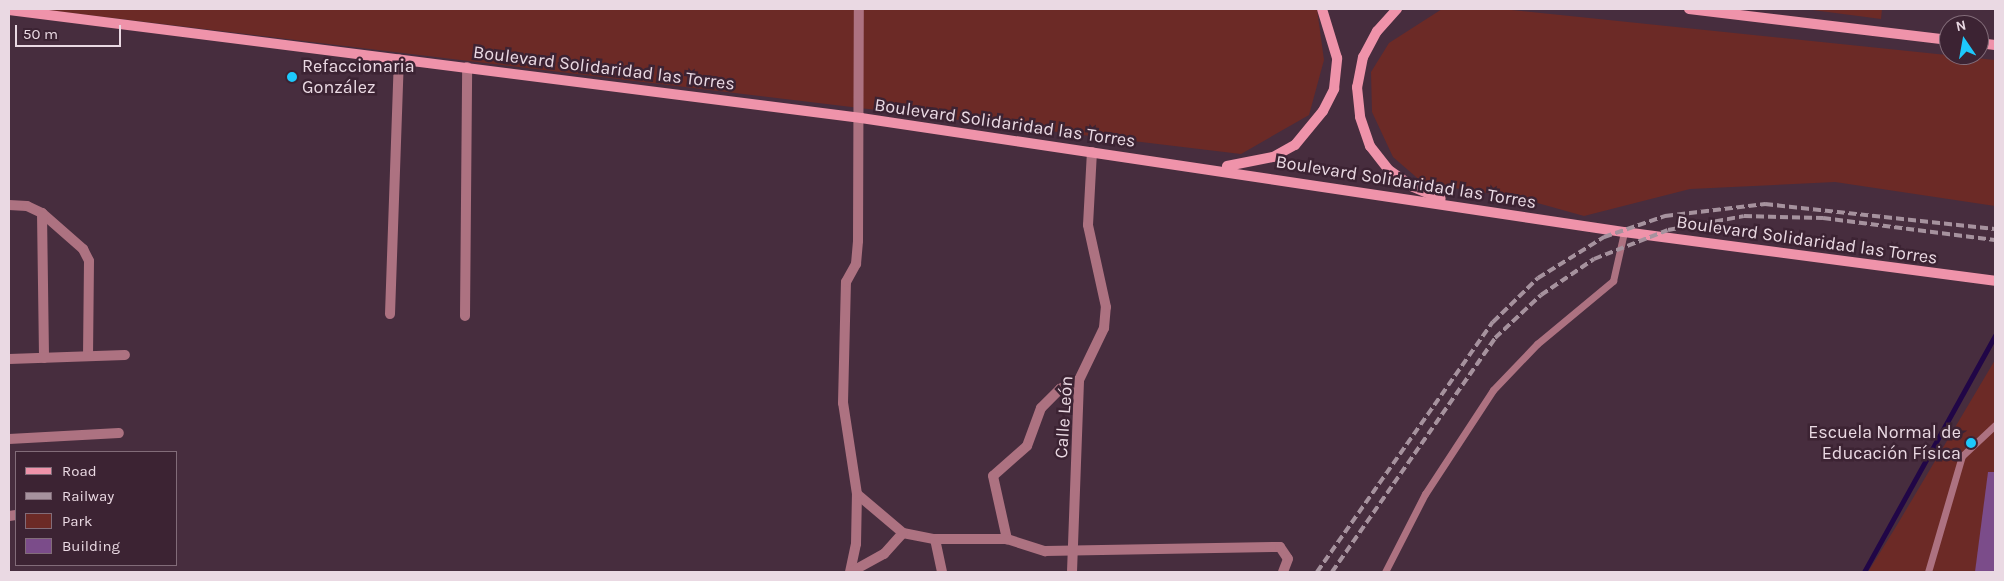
<!DOCTYPE html>
<meta charset="utf-8">
<style>
body{margin:0}
#map{position:relative;width:2004px;height:581px;overflow:hidden;background:#472d3e;font-family:Karla,sans-serif}
div>[style]{position:absolute}
.green>*{inset:0;background:#6c2a26}
.stream>*{height:4.5px;margin:-2.25px;padding:0 2.25px;transform-origin:2.25px;border-radius:2.25px;background:#210647}
.building>*{inset:0;background:#7b4c8a}
.lane>*{height:7px;margin:-3.5px;padding:0 3.5px;transform-origin:3.5px;border-radius:3.5px;background:#ad7281}
.street>*{height:10px;margin:-5px;padding:0 5px;transform-origin:5px;border-radius:5px;background:#ad7281}
.secondary>*{height:10px;margin:-5px;padding:0 5px;transform-origin:5px;border-radius:5px;background:#ef93aa}
.rail>*{height:4px;margin-top:-2px;transform-origin:0;background:repeating-linear-gradient(90deg,#a6929e 0 8px,transparent 0 12px)}
.dots>*{width:14px;height:14px;translate:-50% -50%;box-sizing:border-box;border:2px solid #3c2333;border-radius:50%}
span{translate:-50% -50%;white-space:nowrap;text-align:center;line-height:1.15;-webkit-text-stroke:5px #3c2333;paint-order:stroke}
.poi-label{font-size:18px;color:#ead9e3}
.left{translate:0 -50%;text-align:left}
.right{translate:-100% -50%;text-align:right}
.street-label{font-size:18px;color:#ead9e3}
.frame{position:absolute;inset:0;border:10px solid #ead9e3;pointer-events:none}
.legend{position:absolute;left:15px;top:451px;width:162px;height:115px;box-sizing:border-box;background:#3c2333;border:1px solid #826c79;margin:0;padding:6px 9px;list-style:none;font-size:15px;color:#ead9e3}
.legend li{display:flex;align-items:center;gap:10px;height:25px}
.legend b{width:25px;border:1px solid #826c79}
.north{position:absolute;left:1939px;top:15px;width:50px;height:50px;box-sizing:border-box;background:#3c2333;border:1px solid #826c79;border-radius:50%;rotate:348deg;font-size:14px;font-weight:700;line-height:20px;text-align:center;color:#ead9e3}
.north::after{content:'';display:block;margin:auto;width:18px;height:22px;background:#1dc9fc;clip-path:polygon(50% 0,100% 100%,50% 72%,0 100%)}
.scale{position:absolute;left:15px;top:25px;width:106px;height:22px;box-sizing:border-box;border:2px solid #ead9e3;border-top:0;padding-left:6px;font-size:15px;line-height:18px;white-space:nowrap;color:#ead9e3;-webkit-text-stroke:4px #3c2333;paint-order:stroke}
</style>
<div id="map">
<div class="green">
<div style="clip-path:polygon(38px 9px,1317px 9px,1324px 60px,1309px 115px,1241px 154px)"></div>
<div style="clip-path:polygon(1442px 9px,1502px 9px,1995px 60px,1995px 206px,1835px 182px,1690px 189px,1584px 216px,1523px 199px,1423px 183px,1393px 157px,1372px 112px,1371px 72px,1389px 43px)"></div>
<div style="clip-path:polygon(1805px 9px,1882px 9px,1881px 19px)"></div>
<div style="clip-path:polygon(1995px 360px,1995px 572px,1868px 572px,1897px 525px)"></div>
</div>
<div class="stream">
<div style="left:1864px;top:572px;width:270px;rotate:-61deg"></div>
</div>
<div class="building">
<div style="clip-path:polygon(1988px 472px,1995px 472px,1995px 572px,1975px 572px)"></div>
</div>
<div class="lane">
<div style="left:1385px;top:572px;width:88px;rotate:-62.9deg"></div>
<div style="left:1425px;top:494px;width:124px;rotate:-56.8deg"></div>
<div style="left:1493px;top:390px;width:64px;rotate:-46.3deg"></div>
<div style="left:1537px;top:344px;width:99px;rotate:-39.7deg"></div>
<div style="left:1613px;top:281px;width:50px;rotate:-77.3deg"></div>
<div style="left:1928px;top:572px;width:121px;rotate:-73.7deg"></div>
<div style="left:1962px;top:456px;width:45px;rotate:-43.2deg"></div>
</div>
<div class="street">
<div style="left:9px;top:205px;width:18px;rotate:3deg"></div>
<div style="left:27px;top:206px;width:17px;rotate:25deg"></div>
<div style="left:42px;top:213px;width:55px;rotate:41.3deg"></div>
<div style="left:83px;top:249px;width:13px;rotate:63deg"></div>
<div style="left:89px;top:261px;width:95px;rotate:90.6deg"></div>
<div style="left:42px;top:213px;width:145px;rotate:89.2deg"></div>
<div style="left:390px;top:314px;width:255px;rotate:-88deg"></div>
<div style="left:465px;top:316px;width:249px;rotate:-89.5deg"></div>
<div style="left:9px;top:359px;width:116px;rotate:-2deg"></div>
<div style="left:1079px;top:380px;width:21px;rotate:155deg"></div>
<div style="left:1060px;top:389px;width:27px;rotate:135deg"></div>
<div style="left:1041px;top:408px;width:40px;rotate:110.2deg"></div>
<div style="left:1027px;top:446px;width:45px;rotate:138.6deg"></div>
<div style="left:993px;top:476px;width:65px;rotate:77.5deg"></div>
<div style="left:1007px;top:539px;width:40px;rotate:18deg"></div>
<div style="left:1045px;top:551px;width:235px;rotate:-1deg"></div>
<div style="left:1280px;top:547px;width:14px;rotate:56deg"></div>
<div style="left:1288px;top:559px;width:14px;rotate:111deg"></div>
<div style="left:9px;top:439px;width:110px;rotate:-3.1deg"></div>
<div style="left:857px;top:494px;width:60px;rotate:40.3deg"></div>
<div style="left:903px;top:533px;width:33px;rotate:11deg"></div>
<div style="left:935px;top:539px;width:34px;rotate:78deg"></div>
<div style="left:9px;top:516px;width:7px;rotate:-8deg"></div>
<div style="left:935px;top:539px;width:72px"></div>
<div style="left:850px;top:572px;width:29px;rotate:-78deg"></div>
<div style="left:856px;top:544px;width:50px;rotate:-88.9deg"></div>
<div style="left:857px;top:494px;width:92px;rotate:-98.7deg"></div>
<div style="left:843px;top:403px;width:121px;rotate:-88.6deg"></div>
<div style="left:846px;top:282px;width:21px;rotate:-61deg"></div>
<div style="left:856px;top:264px;width:23px;rotate:-85deg"></div>
<div style="left:858px;top:241px;width:232px;rotate:-89.8deg"></div>
<div style="left:851px;top:572px;width:38px;rotate:-29deg"></div>
<div style="left:884px;top:554px;width:28px;rotate:-48deg"></div>
<div style="left:1072px;top:572px;width:192px;rotate:-87.9deg"></div>
<div style="left:1079px;top:380px;width:58px;rotate:-64.3deg"></div>
<div style="left:1104px;top:328px;width:21px;rotate:-85deg"></div>
<div style="left:1106px;top:307px;width:84px;rotate:-102.4deg"></div>
<div style="left:1088px;top:225px;width:73px;rotate:-86.9deg"></div>
</div>
<div class="secondary">
<div style="left:1397px;top:9px;width:30px;rotate:132deg"></div>
<div style="left:1377px;top:31px;width:30px;rotate:118deg"></div>
<div style="left:1363px;top:57px;width:31px;rotate:101deg"></div>
<div style="left:1357px;top:87px;width:30px;rotate:84deg"></div>
<div style="left:1360px;top:117px;width:31px;rotate:71deg"></div>
<div style="left:1370px;top:146px;width:31px;rotate:52deg"></div>
<div style="left:1389px;top:170px;width:29px;rotate:35deg"></div>
<div style="left:1413px;top:187px;width:30px;rotate:23deg"></div>
<div style="left:1689px;top:9px;width:262px;rotate:6.8deg"></div>
<div style="left:9px;top:10px;width:859px;rotate:7.22deg"></div>
<div style="left:861px;top:118px;width:771px;rotate:8.5deg"></div>
<div style="left:1624px;top:232px;width:374px;rotate:7.5deg"></div>
<div style="left:1979px;top:43px;width:16px;rotate:7deg"></div>
<div style="left:1227px;top:166px;width:47px;rotate:-11.1deg"></div>
<div style="left:1273px;top:157px;width:25px;rotate:-29deg"></div>
<div style="left:1295px;top:145px;width:44px;rotate:-50.5deg"></div>
<div style="left:1323px;top:111px;width:25px;rotate:-63deg"></div>
<div style="left:1334px;top:89px;width:31px;rotate:-84deg"></div>
<div style="left:1337px;top:58px;width:51px;rotate:-107deg"></div>
</div>
<div class="rail">
<div style="left:1317px;top:572px;width:306px;rotate:-54.9deg"></div>
<div style="left:1493px;top:322px;width:63px;rotate:-44.4deg"></div>
<div style="left:1538px;top:278px;width:78px;rotate:-31.8deg"></div>
<div style="left:1604px;top:237px;width:65px;rotate:-19deg"></div>
<div style="left:1665px;top:216px;width:101px;rotate:-6.8deg"></div>
<div style="left:1765px;top:204px;width:231px;rotate:6.2deg"></div>
<div style="left:1332px;top:572px;width:285px;rotate:-55.1deg"></div>
<div style="left:1495px;top:338px;width:63px;rotate:-43.1deg"></div>
<div style="left:1541px;top:295px;width:64px;rotate:-34.2deg"></div>
<div style="left:1594px;top:259px;width:79px;rotate:-21.4deg"></div>
<div style="left:1668px;top:230px;width:77px;rotate:-10.4deg"></div>
<div style="left:1744px;top:216px;width:79px;rotate:1.5deg"></div>
<div style="left:1823px;top:218px;width:173px;rotate:7.3deg"></div>
</div>
<div class="dots">
<div style="left:292px;top:77px;background:#1dc9fc"></div>
<div style="left:1971px;top:443px;background:#1dc9fc"></div>
</div>
<div class="poi-label">
<span class="left" style="left:302px;top:77px">Refaccionaria<br>González</span>
<span class="right" style="left:1961px;top:443px">Escuela Normal de<br>Educación Física</span>
</div>
<div class="street-label">
<span style="left:604px;top:68px;rotate:7deg">Boulevard Solidaridad las Torres</span>
<span style="left:1005px;top:123px;rotate:8deg">Boulevard Solidaridad las Torres</span>
<span style="left:1406px;top:182px;rotate:9deg">Boulevard Solidaridad las Torres</span>
<span style="left:1807px;top:240px;rotate:8deg">Boulevard Solidaridad las Torres</span>
<span style="left:1064px;top:417px;rotate:-86deg">Calle León</span>
</div>
<div class="frame"></div>
<ul class="legend">
<li><b style="height:6px;background:#ef93aa"></b>Road</li>
<li><b style="height:6px;background:#a6929e"></b>Railway</li>
<li><b style="height:14px;background:#6c2a26"></b>Park</li>
<li><b style="height:14px;background:#7b4c8a"></b>Building</li>
</ul>
<div class="north">N</div>
<div class="scale">50 m</div>
</div>
